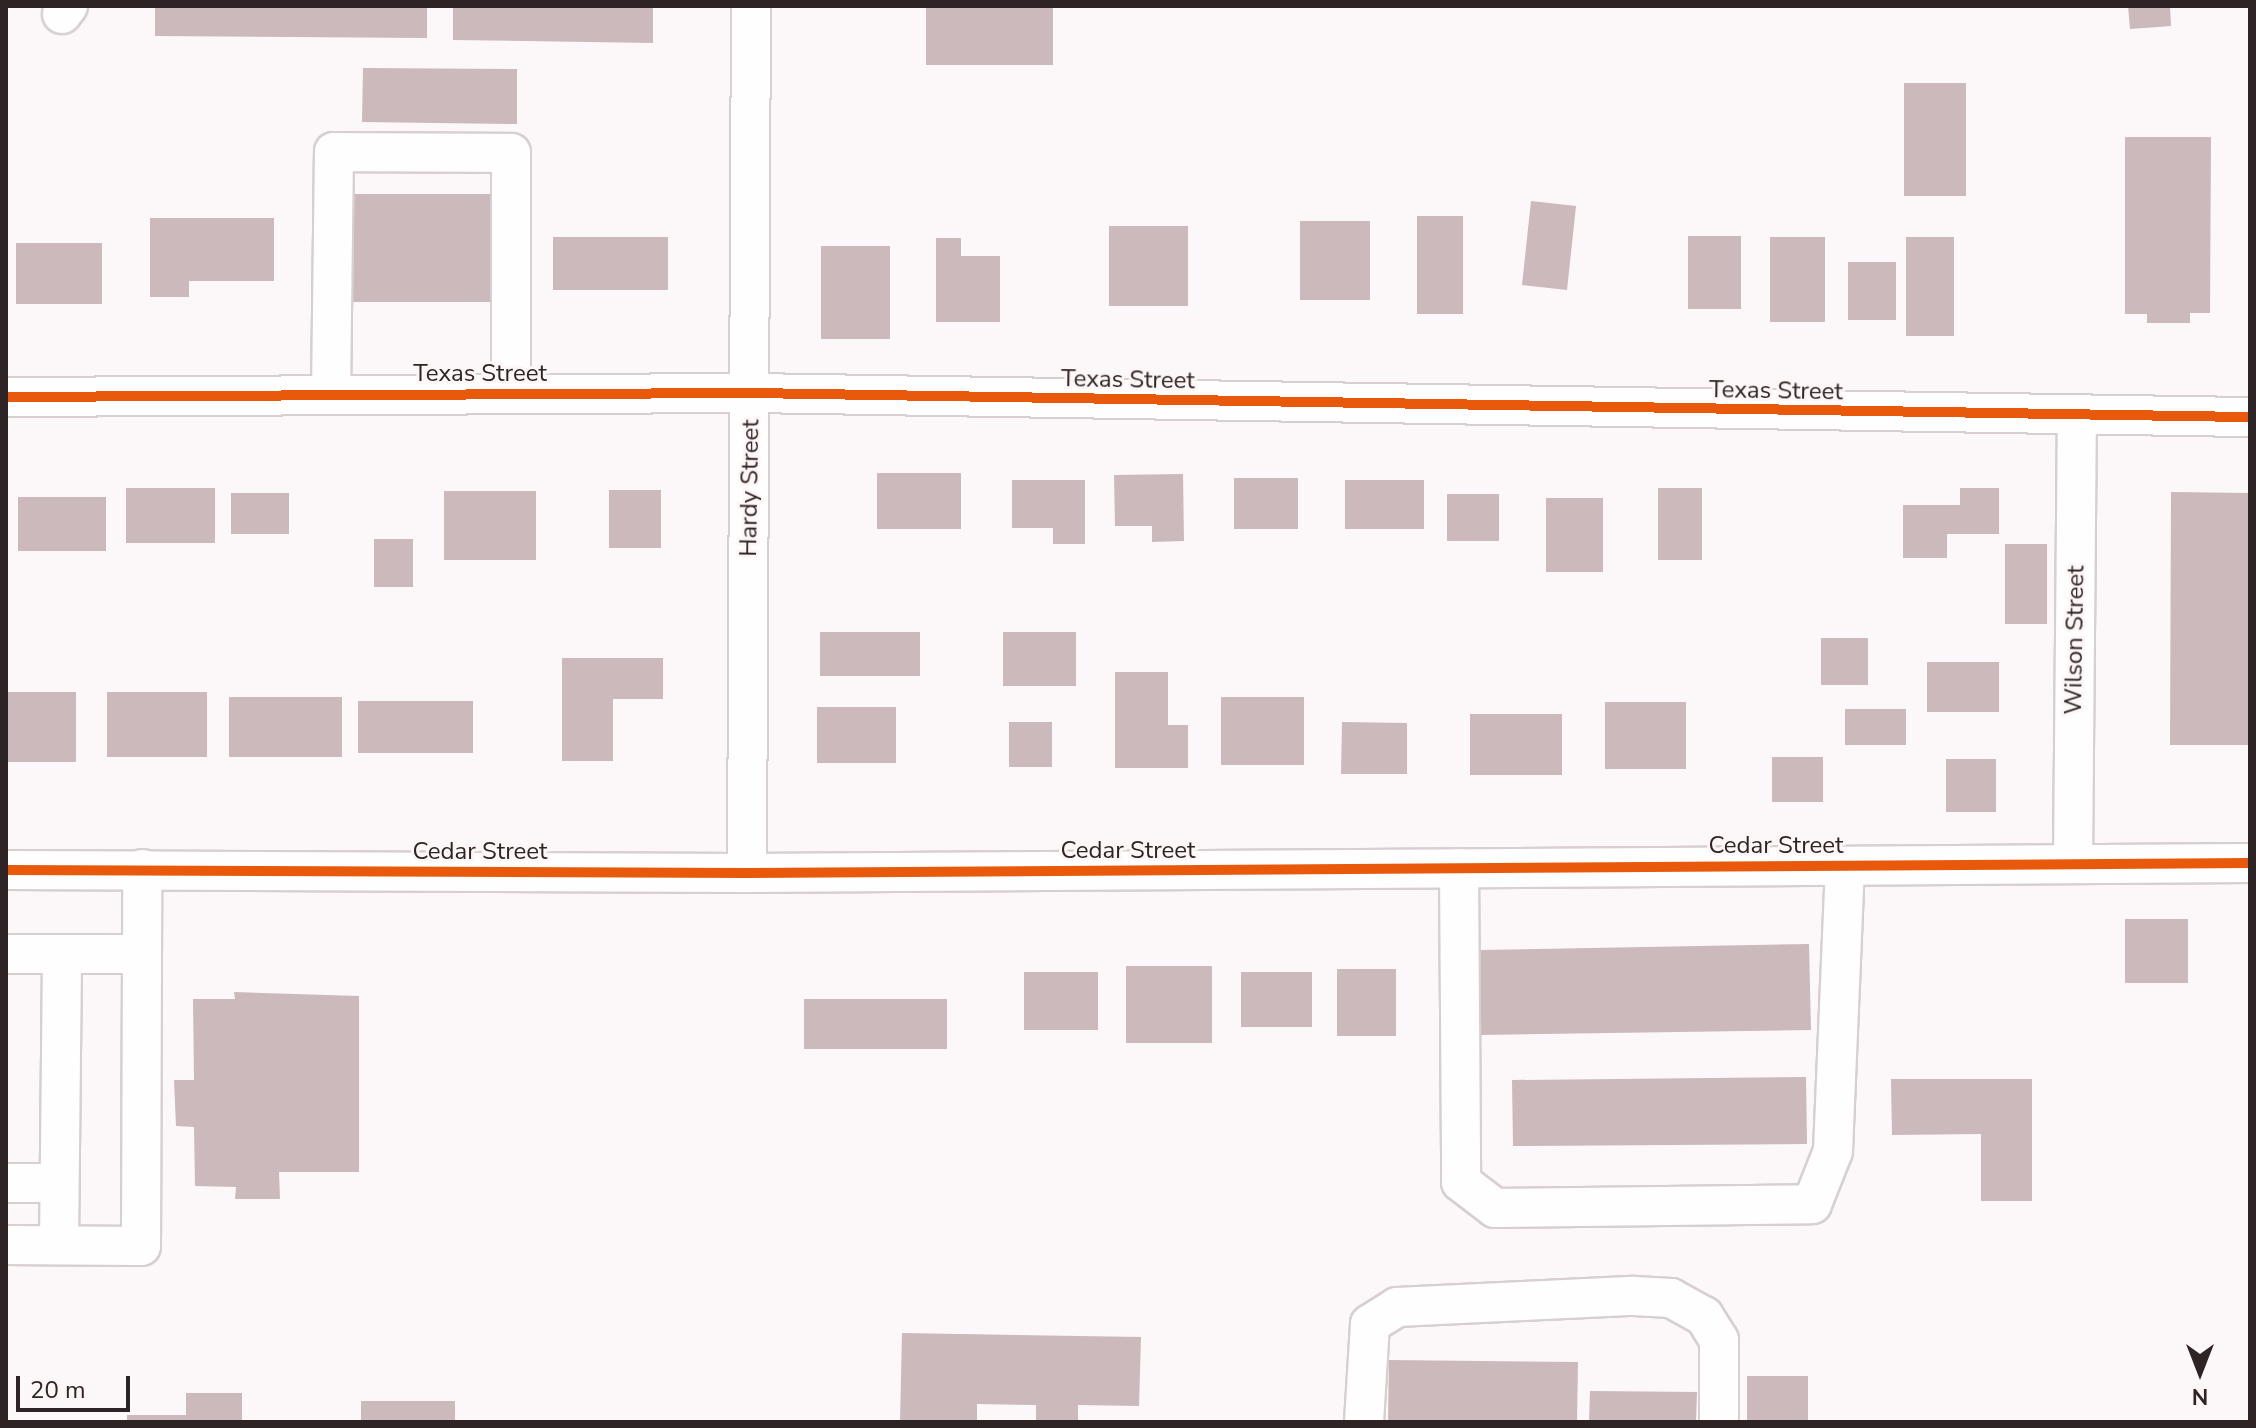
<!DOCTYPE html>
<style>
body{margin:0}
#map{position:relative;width:2256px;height:1428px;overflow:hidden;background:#fcf7f8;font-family:"Nunito Sans",sans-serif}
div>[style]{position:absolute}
.building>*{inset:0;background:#cbb9bc}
.roads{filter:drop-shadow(2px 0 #d7cfd0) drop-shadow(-2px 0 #d7cfd0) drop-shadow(0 2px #d7cfd0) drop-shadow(0 -2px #d7cfd0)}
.minor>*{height:38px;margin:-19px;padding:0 19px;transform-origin:19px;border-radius:19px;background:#fffefe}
.cycleway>*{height:10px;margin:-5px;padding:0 5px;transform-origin:5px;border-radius:5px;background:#e8590c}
span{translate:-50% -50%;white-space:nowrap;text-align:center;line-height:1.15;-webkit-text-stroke:6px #fdf6f7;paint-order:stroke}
.street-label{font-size:24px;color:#2f2425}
.frame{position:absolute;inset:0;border:8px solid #2f2425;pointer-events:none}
.north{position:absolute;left:2160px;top:1332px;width:80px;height:80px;-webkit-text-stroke:6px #fdf6f7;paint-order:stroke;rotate:180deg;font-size:22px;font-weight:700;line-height:32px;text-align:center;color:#2f2425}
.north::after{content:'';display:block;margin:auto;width:28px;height:36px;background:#2f2425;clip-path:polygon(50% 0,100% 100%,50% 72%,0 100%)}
.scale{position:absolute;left:16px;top:1376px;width:114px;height:36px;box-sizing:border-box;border:4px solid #2f2425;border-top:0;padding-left:10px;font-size:24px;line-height:28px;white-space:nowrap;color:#2f2425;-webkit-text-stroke:6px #fdf6f7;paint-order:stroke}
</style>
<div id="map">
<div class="building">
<div style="clip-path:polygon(155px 6px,427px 6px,427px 38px,155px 36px)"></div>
<div style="clip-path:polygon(453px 6px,653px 6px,653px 43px,453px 40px)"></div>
<div style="clip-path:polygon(926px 6px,1053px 6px,1053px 65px,926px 65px)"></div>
<div style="clip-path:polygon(2128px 6px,2170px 6px,2171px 26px,2130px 29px)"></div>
<div style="clip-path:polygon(363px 68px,517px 69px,517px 124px,362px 122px)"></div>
<div style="clip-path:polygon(1904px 83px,1966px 83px,1966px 196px,1904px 196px)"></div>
<div style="clip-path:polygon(2125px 137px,2211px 137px,2210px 313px,2190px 313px,2190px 323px,2147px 323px,2147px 314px,2125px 314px)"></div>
<div style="clip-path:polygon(348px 194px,504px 194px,504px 302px,348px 302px)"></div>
<div style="clip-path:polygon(1531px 201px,1576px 206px,1567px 290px,1522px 285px)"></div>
<div style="clip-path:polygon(1417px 216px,1463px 216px,1463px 314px,1417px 314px)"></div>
<div style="clip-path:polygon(150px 218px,274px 218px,274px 281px,189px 281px,189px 297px,150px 297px)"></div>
<div style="clip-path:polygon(1300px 221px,1370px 221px,1370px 300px,1300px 300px)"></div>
<div style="clip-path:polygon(1109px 226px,1188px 226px,1188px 306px,1109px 306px)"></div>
<div style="clip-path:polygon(1688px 236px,1741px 236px,1741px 309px,1688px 309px)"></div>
<div style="clip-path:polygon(553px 237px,668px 237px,668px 290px,553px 290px)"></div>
<div style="clip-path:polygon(1770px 237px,1825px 237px,1825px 322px,1770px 322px)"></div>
<div style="clip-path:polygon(1906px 237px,1954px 237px,1954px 336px,1906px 336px)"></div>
<div style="clip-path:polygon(936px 238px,961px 238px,961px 256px,1000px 256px,1000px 322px,936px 322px)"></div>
<div style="clip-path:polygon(16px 243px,102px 243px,102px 304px,16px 304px)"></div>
<div style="clip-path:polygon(821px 246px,890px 246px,890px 339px,821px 339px)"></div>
<div style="clip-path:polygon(1848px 262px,1896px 262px,1896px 320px,1848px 320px)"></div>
<div style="clip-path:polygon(877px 473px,961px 473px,961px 529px,877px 529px)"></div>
<div style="clip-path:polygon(1183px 474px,1184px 541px,1152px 542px,1152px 526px,1115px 526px,1114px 475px)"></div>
<div style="clip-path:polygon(1234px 478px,1298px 478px,1298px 529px,1234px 529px)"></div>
<div style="clip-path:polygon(1012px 480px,1085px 480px,1085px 544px,1053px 544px,1053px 528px,1012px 528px)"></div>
<div style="clip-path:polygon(1345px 480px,1424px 480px,1424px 529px,1345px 529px)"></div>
<div style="clip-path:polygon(126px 488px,215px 488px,215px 543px,126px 543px)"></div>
<div style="clip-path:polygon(1658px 488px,1702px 488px,1702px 560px,1658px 560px)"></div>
<div style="clip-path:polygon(1960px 488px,1999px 488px,1999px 534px,1947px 534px,1947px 558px,1903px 558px,1903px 505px,1960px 505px)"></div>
<div style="clip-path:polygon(609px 490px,661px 490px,661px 548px,609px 548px)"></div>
<div style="clip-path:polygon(444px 491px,536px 491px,536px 560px,444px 560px)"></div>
<div style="clip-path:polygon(2171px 492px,2250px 493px,2250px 745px,2170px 745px)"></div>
<div style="clip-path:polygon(231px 493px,289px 493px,289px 534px,231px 534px)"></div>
<div style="clip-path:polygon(1447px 494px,1499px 494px,1499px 541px,1447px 541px)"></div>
<div style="clip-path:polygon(18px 497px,106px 497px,106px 551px,18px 551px)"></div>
<div style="clip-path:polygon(1546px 498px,1603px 498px,1603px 572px,1546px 572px)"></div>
<div style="clip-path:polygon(374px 539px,413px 539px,413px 587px,374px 587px)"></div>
<div style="clip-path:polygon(2005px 544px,2047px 544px,2047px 624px,2005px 624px)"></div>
<div style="clip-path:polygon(820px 632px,920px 632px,920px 676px,820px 676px)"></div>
<div style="clip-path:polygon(1003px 632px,1076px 632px,1076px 686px,1003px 686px)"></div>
<div style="clip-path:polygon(1821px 638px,1868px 638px,1868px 685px,1821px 685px)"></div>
<div style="clip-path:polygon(562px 658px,663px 658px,663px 699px,613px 699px,613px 761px,562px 761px)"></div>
<div style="clip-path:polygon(1927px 662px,1999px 662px,1999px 712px,1927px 712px)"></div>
<div style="clip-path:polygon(1115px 672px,1168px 672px,1168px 725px,1188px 725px,1188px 768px,1115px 768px)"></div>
<div style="clip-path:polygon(6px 692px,76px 692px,76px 762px,6px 762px)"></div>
<div style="clip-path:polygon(107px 692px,207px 692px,207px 757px,107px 757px)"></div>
<div style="clip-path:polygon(229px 697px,342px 697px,342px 757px,229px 757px)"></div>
<div style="clip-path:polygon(1221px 697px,1304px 697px,1304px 765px,1221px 765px)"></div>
<div style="clip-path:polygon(358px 701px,473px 701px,473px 753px,358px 753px)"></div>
<div style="clip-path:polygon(1605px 702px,1686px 702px,1686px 769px,1605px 769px)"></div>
<div style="clip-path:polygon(817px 707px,896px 707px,896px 763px,817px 763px)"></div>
<div style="clip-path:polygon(1845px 709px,1906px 709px,1906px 745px,1845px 745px)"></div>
<div style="clip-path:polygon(1470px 714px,1562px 714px,1562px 775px,1470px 775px)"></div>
<div style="clip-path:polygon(1009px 722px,1052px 722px,1052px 767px,1009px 767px)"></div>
<div style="clip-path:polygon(1342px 722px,1407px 723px,1407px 774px,1341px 774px)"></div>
<div style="clip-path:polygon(1772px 757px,1823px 757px,1823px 802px,1772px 802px)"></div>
<div style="clip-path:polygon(1946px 759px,1996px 759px,1996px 812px,1946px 812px)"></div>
<div style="clip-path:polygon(2125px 919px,2188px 919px,2188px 983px,2125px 983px)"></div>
<div style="clip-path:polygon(1809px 944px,1811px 1030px,1481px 1035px,1480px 950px)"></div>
<div style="clip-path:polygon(1126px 966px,1212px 966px,1212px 1043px,1126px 1043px)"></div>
<div style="clip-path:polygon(1337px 969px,1396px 969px,1396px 1036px,1337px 1036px)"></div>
<div style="clip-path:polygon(1024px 972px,1098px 972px,1098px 1030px,1024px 1030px)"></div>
<div style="clip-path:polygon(1241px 972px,1312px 972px,1312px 1027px,1241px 1027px)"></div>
<div style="clip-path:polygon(234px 992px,359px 996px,359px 1172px,279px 1172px,280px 1199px,235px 1199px,236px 1187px,195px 1186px,194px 1127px,176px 1126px,174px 1080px,194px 1080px,193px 999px,235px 999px)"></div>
<div style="clip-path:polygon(804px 999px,947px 999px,947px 1049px,804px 1049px)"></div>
<div style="clip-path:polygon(1806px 1077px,1807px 1144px,1513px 1146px,1512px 1080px)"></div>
<div style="clip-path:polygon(1891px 1079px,2032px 1079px,2032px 1201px,1981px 1201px,1981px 1134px,1892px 1135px)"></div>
<div style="clip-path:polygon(902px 1333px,1141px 1337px,1139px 1406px,1078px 1405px,1078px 1422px,1036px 1422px,1036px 1405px,977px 1404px,977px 1422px,900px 1422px)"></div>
<div style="clip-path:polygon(1389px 1360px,1578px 1362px,1577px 1422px,1388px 1422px)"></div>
<div style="clip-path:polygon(1747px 1376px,1808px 1376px,1808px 1422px,1747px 1422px)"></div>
<div style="clip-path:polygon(1590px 1391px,1697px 1392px,1696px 1422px,1589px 1422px)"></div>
<div style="clip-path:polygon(186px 1393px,242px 1393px,242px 1422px,127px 1422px,127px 1415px,186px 1415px)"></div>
<div style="clip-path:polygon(361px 1401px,455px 1401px,455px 1422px,361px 1422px)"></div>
</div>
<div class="roads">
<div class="minor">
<div style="left:62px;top:14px;width:10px;rotate:-53deg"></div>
<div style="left:331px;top:395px;width:243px;rotate:-89.3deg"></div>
<div style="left:334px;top:152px;width:177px;rotate:0.3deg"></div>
<div style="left:511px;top:153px;width:241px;rotate:90deg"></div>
<div style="left:6px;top:397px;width:745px;rotate:-0.31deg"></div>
<div style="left:751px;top:393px;width:1499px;rotate:0.92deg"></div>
<div style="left:2073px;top:864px;width:448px;rotate:-89.5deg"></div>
<div style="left:1459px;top:868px;width:314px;rotate:89.6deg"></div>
<div style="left:1461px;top:1182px;width:43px;rotate:37.4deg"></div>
<div style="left:1495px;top:1208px;width:317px;rotate:-0.7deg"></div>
<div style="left:1812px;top:1204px;width:57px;rotate:-68.4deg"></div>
<div style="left:1833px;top:1151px;width:285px;rotate:-87.6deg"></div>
<div style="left:6px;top:870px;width:741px;rotate:0.23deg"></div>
<div style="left:747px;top:873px;width:1503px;rotate:-0.38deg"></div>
<div style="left:747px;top:873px;width:867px;rotate:-89.74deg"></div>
<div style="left:6px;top:954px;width:135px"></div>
<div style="left:6px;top:1183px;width:53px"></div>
<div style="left:6px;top:1245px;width:135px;rotate:0.4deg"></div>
<div style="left:141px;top:1246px;width:377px;rotate:-89.8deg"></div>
<div style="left:59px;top:1245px;width:291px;rotate:-89.4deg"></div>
<div style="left:1364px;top:1422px;width:98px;rotate:-86.5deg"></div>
<div style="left:1370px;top:1324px;width:32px;rotate:-32deg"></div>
<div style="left:1397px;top:1307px;width:237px;rotate:-2.7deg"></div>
<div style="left:1634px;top:1296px;width:37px;rotate:3deg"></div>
<div style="left:1671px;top:1298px;width:38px;rotate:29deg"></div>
<div style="left:1704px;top:1316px;width:28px;rotate:58deg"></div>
<div style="left:1719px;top:1340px;width:82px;rotate:90deg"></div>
</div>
</div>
<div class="cycleway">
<div style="left:6px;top:397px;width:745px;rotate:-0.31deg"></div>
<div style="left:751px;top:393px;width:1499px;rotate:0.92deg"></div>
<div style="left:6px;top:870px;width:741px;rotate:0.23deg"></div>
<div style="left:747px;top:873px;width:1503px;rotate:-0.38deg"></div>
</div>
<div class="street-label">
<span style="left:480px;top:374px">Texas Street</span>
<span style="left:1128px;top:380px;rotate:1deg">Texas Street</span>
<span style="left:1776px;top:391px;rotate:1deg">Texas Street</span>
<span style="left:750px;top:488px;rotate:-89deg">Hardy Street</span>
<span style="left:2075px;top:640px;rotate:-89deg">Wilson Street</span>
<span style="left:1776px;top:846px">Cedar Street</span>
<span style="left:1128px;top:851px">Cedar Street</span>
<span style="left:480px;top:852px">Cedar Street</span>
</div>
<div class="frame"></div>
<div class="north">N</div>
<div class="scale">20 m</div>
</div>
